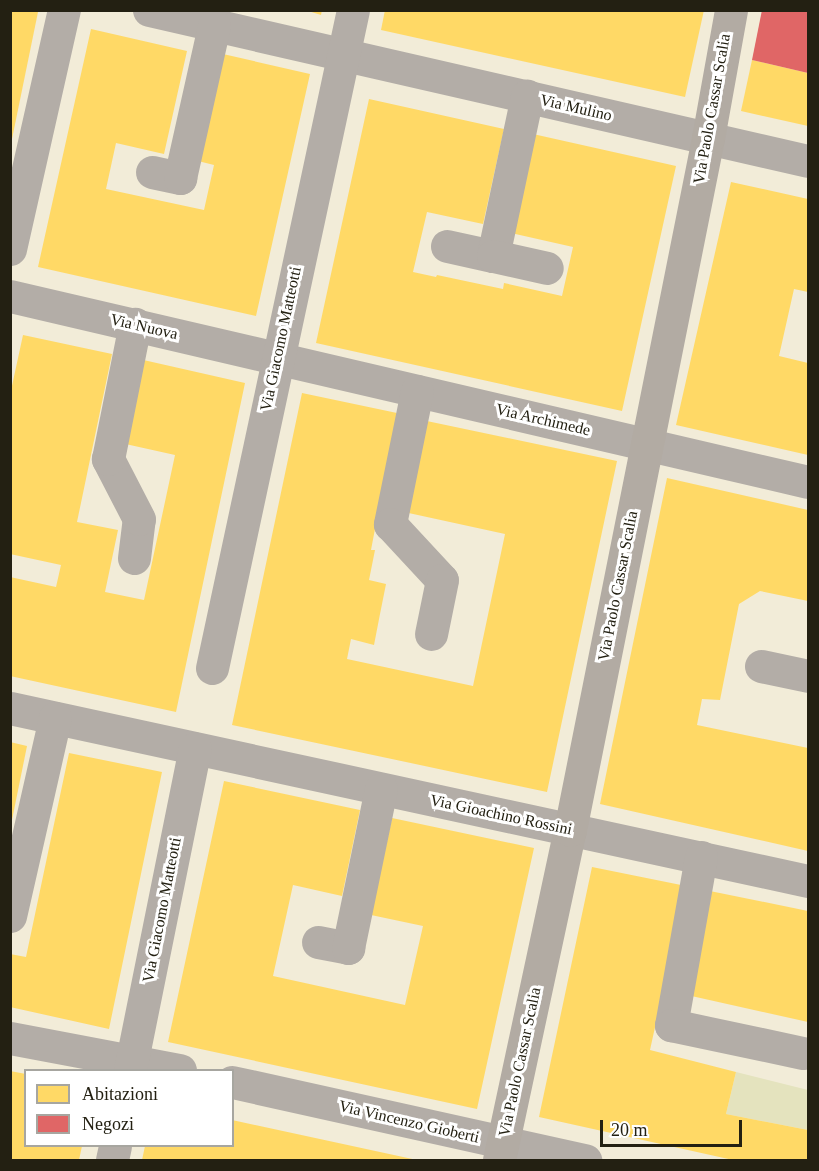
<!DOCTYPE html>
<style>
body{margin:0}
#map{position:relative;width:819px;height:1171px;overflow:hidden;background:#f2ecd8;font-family:"Times New Roman",serif}
div>[style]{position:absolute}
.green>*{inset:0;background:#e4e3be}
.homes>*{inset:0;background:#ffd966}
.shops>*{inset:0;background:#e06666}
.street>*{height:33px;margin:-16.5px;padding:0 16.5px;transform-origin:16.5px;border-radius:16.5px;background:#b3ada7}
.secondary>*{height:33px;margin:-16.5px;padding:0 16.5px;transform-origin:16.5px;border-radius:16.5px;background:#b2aba3}
span{translate:-50% -50%;white-space:nowrap;text-align:center;line-height:1.15;-webkit-text-stroke:6px #fff;paint-order:stroke}
.street-label{font-size:16px;color:#232012}
.frame{position:absolute;inset:0;border:12px solid #232012;pointer-events:none}
.legend{position:absolute;left:24px;top:1069px;width:210px;height:78px;box-sizing:border-box;background:#fff;border:2px solid #a7a6a0;margin:0;padding:8px 10px;list-style:none;font-size:18px;color:#232012}
.legend li{display:flex;align-items:center;gap:12px;height:30px}
.legend b{width:30px;border:2px solid #a7a6a0}
.scale{position:absolute;left:600px;top:1120px;width:142px;height:27px;box-sizing:border-box;border:3px solid #232012;border-top:0;padding-left:8px;font-size:18px;line-height:21px;white-space:nowrap;color:#232012;-webkit-text-stroke:4px #fff;paint-order:stroke}
</style>
<div id="map">
<div class="green">
<div style="clip-path:polygon(736px 1072px,808px 1090px,808px 1130px,726px 1114px)"></div>
</div>
<div class="homes">
<div style="clip-path:polygon(10px 10px,38px 12px,12px 139px,10px 139px)"></div>
<div style="clip-path:polygon(305px 10px,322px 10px,321px 15px)"></div>
<div style="clip-path:polygon(385px 10px,704px 10px,685px 97px,381px 30px)"></div>
<div style="clip-path:polygon(91px 29px,187px 51px,164px 154px,116px 143px,106px 189px,204px 210px,214px 165px,198px 161px,223px 54px,310px 74px,256px 316px,38px 267px)"></div>
<div style="clip-path:polygon(752px 60px,808px 73px,808px 126px,741px 111px)"></div>
<div style="clip-path:polygon(369px 99px,504px 129px,483px 224px,427px 212px,413px 272px,436px 277px,437px 275px,503px 289px,504px 283px,562px 296px,573px 247px,511px 233px,533px 134px,676px 166px,622px 411px,316px 343px)"></div>
<div style="clip-path:polygon(731px 182px,808px 199px,808px 292px,794px 289px,779px 356px,808px 363px,808px 455px,676px 425px)"></div>
<div style="clip-path:polygon(23px 335px,112px 354px,77px 522px,118px 530px,105px 592px,144px 600px,175px 455px,121px 443px,139px 359px,245px 383px,176px 712px,10px 676px,10px 577px,56px 587px,61px 565px,10px 554px,10px 395px)"></div>
<div style="clip-path:polygon(302px 393px,397px 413px,371px 550px,375px 550px,369px 580px,386px 584px,380px 614px,374px 645px,351px 639px,347px 659px,473px 686px,505px 534px,404px 512px,422px 420px,617px 461px,547px 792px,232px 725px)"></div>
<div style="clip-path:polygon(667px 478px,808px 510px,808px 601px,760px 591px,739px 604px,720px 700px,702px 699px,697px 725px,808px 748px,808px 851px,600px 804px)"></div>
<div style="clip-path:polygon(10px 742px,27px 746px,12px 820px,10px 819px)"></div>
<div style="clip-path:polygon(69px 753px,162px 772px,109px 1029px,10px 1007px,10px 954px,26px 957px)"></div>
<div style="clip-path:polygon(224px 781px,360px 810px,342px 896px,293px 885px,273px 976px,405px 1005px,423px 926px,371px 915px,392px 818px,534px 848px,477px 1109px,168px 1042px)"></div>
<div style="clip-path:polygon(592px 867px,686px 886px,650px 1050px,736px 1072px,726px 1114px,808px 1130px,808px 1160px,733px 1160px,539px 1117px)"></div>
<div style="clip-path:polygon(705px 890px,808px 911px,808px 1022px,687px 995px)"></div>
<div style="clip-path:polygon(10px 1071px,26px 1074px,26px 1146px,82px 1146px,79px 1160px,10px 1160px)"></div>
<div style="clip-path:polygon(232px 1120px,417px 1160px,142px 1160px,145px 1146px,232px 1146px)"></div>
</div>
<div class="shops">
<div style="clip-path:polygon(762px 10px,808px 10px,808px 73px,752px 60px)"></div>
</div>
<div class="street">
<div style="left:149px;top:10px;width:676px;rotate:12.91deg"></div>
<div style="left:152px;top:172px;width:29px;rotate:12deg"></div>
<div style="left:180px;top:178px;width:156px;rotate:-77.4deg"></div>
<div style="left:447px;top:246px;width:47px;rotate:12.3deg"></div>
<div style="left:493px;top:256px;width:164px;rotate:-78deg"></div>
<div style="left:10px;top:249px;width:245px;rotate:-77.3deg"></div>
<div style="left:493px;top:256px;width:55px;rotate:12.5deg"></div>
<div style="left:10px;top:296px;width:819px;rotate:13.12deg"></div>
<div style="left:417px;top:391px;width:136px;rotate:101.5deg"></div>
<div style="left:390px;top:524px;width:76px;rotate:47.1deg"></div>
<div style="left:442px;top:580px;width:55px;rotate:101.5deg"></div>
<div style="left:134px;top:558px;width:39px;rotate:-83deg"></div>
<div style="left:139px;top:519px;width:68px;rotate:-117.3deg"></div>
<div style="left:108px;top:459px;width:138px;rotate:-78.7deg"></div>
<div style="left:761px;top:666px;width:48px;rotate:12deg"></div>
<div style="left:212px;top:668px;width:673px;rotate:-77.91deg"></div>
<div style="left:10px;top:708px;width:817px;rotate:12.23deg"></div>
<div style="left:701px;top:857px;width:171px;rotate:100.1deg"></div>
<div style="left:671px;top:1025px;width:135px;rotate:12deg"></div>
<div style="left:10px;top:916px;width:203px;rotate:-77.2deg"></div>
<div style="left:318px;top:942px;width:31px;rotate:11deg"></div>
<div style="left:348px;top:948px;width:162px;rotate:-78.3deg"></div>
<div style="left:10px;top:1038px;width:173px;rotate:10.7deg"></div>
<div style="left:130px;top:1070px;width:328px;rotate:-78.6deg"></div>
<div style="left:232px;top:1082px;width:362px;rotate:12.5deg"></div>
<div style="left:112px;top:1160px;width:14px;rotate:-78deg"></div>
</div>
<div class="secondary">
<div style="left:499px;top:1160px;width:338px;rotate:-77.9deg"></div>
<div style="left:570px;top:830px;width:706px;rotate:-78.72deg"></div>
<div style="left:708px;top:138px;width:130px;rotate:-79.8deg"></div>
</div>
<div class="street-label">
<span style="left:576px;top:108px;rotate:13deg">Via Mulino</span>
<span style="left:712px;top:109px;rotate:-80deg">Via Paolo Cassar Scalia</span>
<span style="left:144px;top:327px;rotate:13deg">Via Nuova</span>
<span style="left:281px;top:339px;rotate:-78deg">Via Giacomo Matteotti</span>
<span style="left:543px;top:420px;rotate:13deg">Via Archimede</span>
<span style="left:618px;top:586px;rotate:-79deg">Via Paolo Cassar Scalia</span>
<span style="left:501px;top:815px;rotate:12deg">Via Gioachino Rossini</span>
<span style="left:162px;top:910px;rotate:-79deg">Via Giacomo Matteotti</span>
<span style="left:520px;top:1062px;rotate:-78deg">Via Paolo Cassar Scalia</span>
<span style="left:409px;top:1122px;rotate:13deg">Via Vincenzo Gioberti</span>
</div>
<div class="frame"></div>
<ul class="legend">
<li><b style="height:16px;background:#ffd966"></b>Abitazioni</li>
<li><b style="height:16px;background:#e06666"></b>Negozi</li>
</ul>
<div class="scale">20 m</div>
</div>
